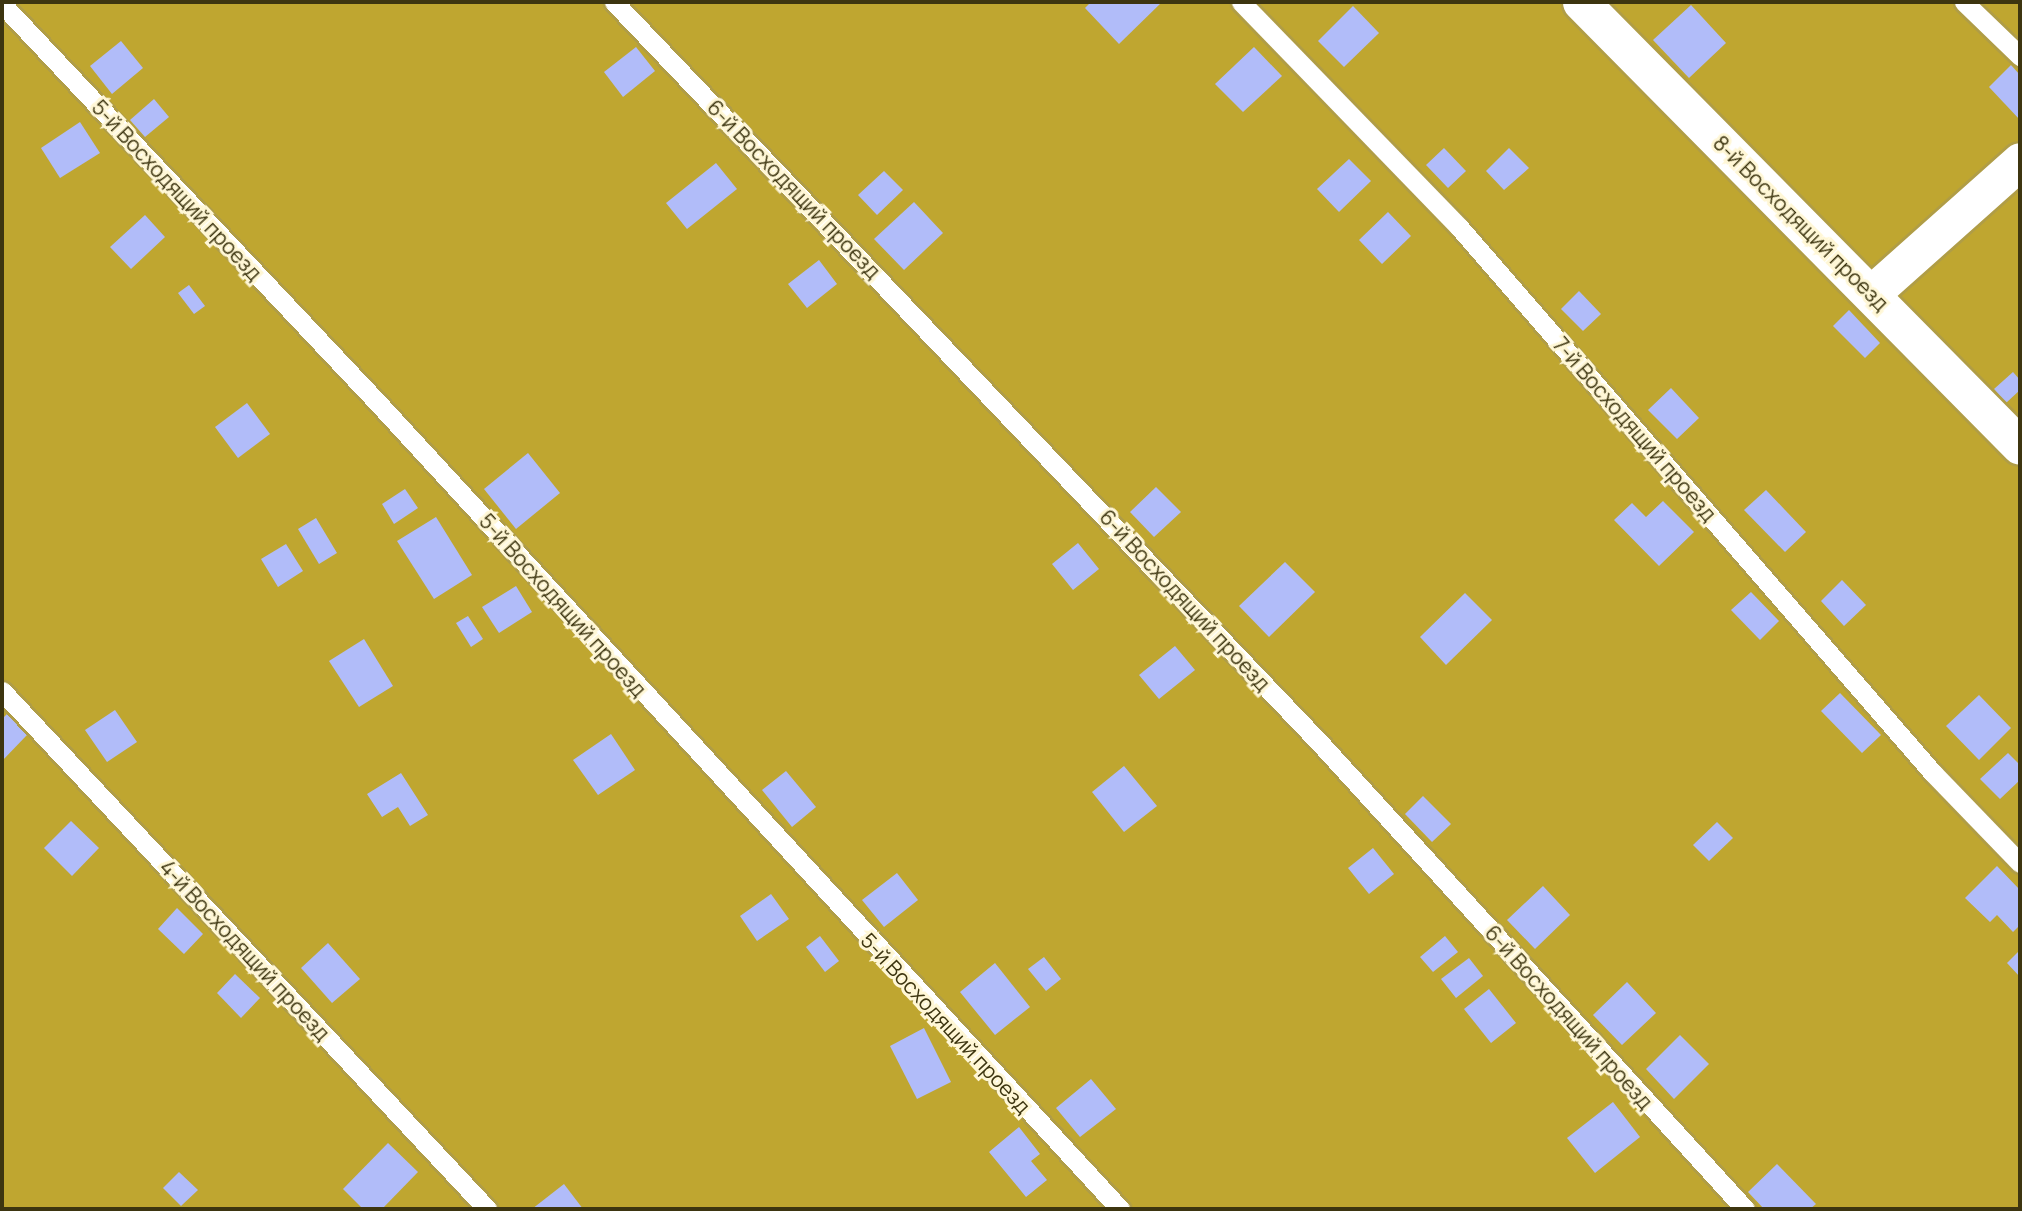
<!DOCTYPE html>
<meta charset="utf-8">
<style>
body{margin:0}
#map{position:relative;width:2022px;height:1211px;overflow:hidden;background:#ead680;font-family:Manrope,sans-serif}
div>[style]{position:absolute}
.green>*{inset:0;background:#bfa630}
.building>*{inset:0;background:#b1bcf9}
.roads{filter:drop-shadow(2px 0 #b09d46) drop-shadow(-2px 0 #b09d46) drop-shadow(0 2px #b09d46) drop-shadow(0 -2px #b09d46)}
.lane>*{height:19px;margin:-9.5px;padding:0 9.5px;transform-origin:9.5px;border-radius:9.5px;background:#fff}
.street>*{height:37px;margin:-18.5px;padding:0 18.5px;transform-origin:18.5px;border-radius:18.5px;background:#fff}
span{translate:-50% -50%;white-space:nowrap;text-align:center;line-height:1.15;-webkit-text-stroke:6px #fff7d6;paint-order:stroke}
.street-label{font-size:21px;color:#3d3510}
.frame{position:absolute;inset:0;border:4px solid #3d3510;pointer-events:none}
</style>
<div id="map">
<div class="green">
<div style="clip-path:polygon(2px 2px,2020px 2px,2020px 1209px,2px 1209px)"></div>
</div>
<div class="building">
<div style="clip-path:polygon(1091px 2px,1162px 2px,1119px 44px,1085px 8px)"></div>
<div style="clip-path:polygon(1691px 5px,1726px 43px,1689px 78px,1653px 40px)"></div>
<div style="clip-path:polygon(1353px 6px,1379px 33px,1344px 67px,1318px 41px)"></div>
<div style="clip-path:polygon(121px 41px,143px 68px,112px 94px,90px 66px)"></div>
<div style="clip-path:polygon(636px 47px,655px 71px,623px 97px,604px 72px)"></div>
<div style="clip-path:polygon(1254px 47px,1282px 76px,1243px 112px,1215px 84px)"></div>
<div style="clip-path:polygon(2011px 65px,2020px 75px,2020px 120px,1989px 87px)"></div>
<div style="clip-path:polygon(154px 99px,169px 117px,145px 137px,130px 120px)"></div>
<div style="clip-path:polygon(80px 122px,100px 153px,60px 178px,41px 148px)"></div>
<div style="clip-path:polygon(1444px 148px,1466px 171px,1448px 188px,1426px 165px)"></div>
<div style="clip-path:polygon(1509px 148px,1529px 168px,1504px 190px,1486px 171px)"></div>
<div style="clip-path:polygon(1349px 159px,1371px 181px,1339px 212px,1317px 189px)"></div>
<div style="clip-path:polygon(716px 163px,737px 189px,687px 229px,666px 203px)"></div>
<div style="clip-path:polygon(884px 171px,903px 190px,877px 215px,858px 195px)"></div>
<div style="clip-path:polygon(914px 202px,943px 233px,904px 270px,874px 239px)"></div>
<div style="clip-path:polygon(1388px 212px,1411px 236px,1382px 264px,1359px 240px)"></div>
<div style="clip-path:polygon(145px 215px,165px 237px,131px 269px,110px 247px)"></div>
<div style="clip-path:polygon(819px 260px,837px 284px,807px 308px,788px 284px)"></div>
<div style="clip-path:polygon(189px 285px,205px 306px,194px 314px,178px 293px)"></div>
<div style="clip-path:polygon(1579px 291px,1601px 314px,1583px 331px,1561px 309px)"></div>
<div style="clip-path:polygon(1849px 310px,1880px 343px,1865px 358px,1833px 326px)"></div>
<div style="clip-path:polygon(2013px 372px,2020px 380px,2020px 390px,2006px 403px,1994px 389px)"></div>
<div style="clip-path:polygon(1671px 388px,1699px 418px,1677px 439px,1648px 410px)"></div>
<div style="clip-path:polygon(247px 403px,270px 434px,238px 458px,215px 427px)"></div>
<div style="clip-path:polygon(528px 453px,560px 493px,516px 529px,484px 489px)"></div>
<div style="clip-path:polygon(1156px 487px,1181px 512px,1154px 537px,1130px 512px)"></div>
<div style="clip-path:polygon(405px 489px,418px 508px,394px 524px,382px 504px)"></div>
<div style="clip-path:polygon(1766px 490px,1806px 532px,1785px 552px,1744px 510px)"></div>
<div style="clip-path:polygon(1663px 501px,1694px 532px,1659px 566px,1614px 520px,1632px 503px,1646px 517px)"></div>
<div style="clip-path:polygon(436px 517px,472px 575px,434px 599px,397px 541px)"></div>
<div style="clip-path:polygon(316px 518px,337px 553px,319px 564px,298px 529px)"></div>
<div style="clip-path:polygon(1078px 543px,1099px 569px,1073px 590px,1052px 564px)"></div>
<div style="clip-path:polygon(286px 544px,303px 571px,278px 587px,261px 559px)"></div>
<div style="clip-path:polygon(1285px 562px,1315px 592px,1269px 637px,1239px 606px)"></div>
<div style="clip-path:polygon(1842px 580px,1866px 605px,1844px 626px,1821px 601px)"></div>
<div style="clip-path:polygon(516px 586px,532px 612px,499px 633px,482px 607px)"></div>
<div style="clip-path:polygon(1751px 592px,1779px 621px,1760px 640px,1731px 610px)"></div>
<div style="clip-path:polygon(1465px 593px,1492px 620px,1446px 665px,1420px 637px)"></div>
<div style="clip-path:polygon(468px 616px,483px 639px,471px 647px,456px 623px)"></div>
<div style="clip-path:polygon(364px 639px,393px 686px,359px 707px,329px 661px)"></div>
<div style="clip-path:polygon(1175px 646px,1195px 670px,1159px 699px,1139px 675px)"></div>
<div style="clip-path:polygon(1840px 693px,1881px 735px,1862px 753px,1821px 711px)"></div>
<div style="clip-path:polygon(1979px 695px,2011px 728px,1979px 760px,1946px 726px)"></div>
<div style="clip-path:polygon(115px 710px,137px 742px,107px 762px,85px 730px)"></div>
<div style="clip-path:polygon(7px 714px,27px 735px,2px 761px,2px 719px)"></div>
<div style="clip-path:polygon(611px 734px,635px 770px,598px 795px,573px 760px)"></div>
<div style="clip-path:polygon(2008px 753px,2020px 765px,2020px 780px,2000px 799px,1980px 779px)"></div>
<div style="clip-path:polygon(1124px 766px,1157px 806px,1124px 832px,1092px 792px)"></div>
<div style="clip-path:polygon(786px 771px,816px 807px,792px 827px,762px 790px)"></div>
<div style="clip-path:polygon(401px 773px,428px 815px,410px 826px,398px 807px,382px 817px,367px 794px)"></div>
<div style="clip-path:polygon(1423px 796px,1451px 824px,1432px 842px,1405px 814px)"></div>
<div style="clip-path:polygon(71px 821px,99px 848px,72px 876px,44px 848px)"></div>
<div style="clip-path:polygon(1717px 822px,1733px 838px,1709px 861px,1693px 845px)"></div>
<div style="clip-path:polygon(1373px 848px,1394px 874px,1369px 894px,1348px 868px)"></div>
<div style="clip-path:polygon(1997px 866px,2020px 890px,2020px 925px,2013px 932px,1997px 915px,1990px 922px,1965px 898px)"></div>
<div style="clip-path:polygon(897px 873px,918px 900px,884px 927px,862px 900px)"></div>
<div style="clip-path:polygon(1543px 886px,1570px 915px,1535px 949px,1507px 920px)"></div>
<div style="clip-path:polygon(771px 894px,789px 919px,757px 941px,740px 916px)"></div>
<div style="clip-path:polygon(177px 908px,203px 934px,184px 954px,158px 929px)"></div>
<div style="clip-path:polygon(820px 936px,839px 961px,825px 972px,806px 947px)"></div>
<div style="clip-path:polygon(1445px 936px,1458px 952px,1433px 972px,1420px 957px)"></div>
<div style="clip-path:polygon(328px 943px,360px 979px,332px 1003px,301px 968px)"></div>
<div style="clip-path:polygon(2020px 950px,2020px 977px,2007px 963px)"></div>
<div style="clip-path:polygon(1044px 957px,1061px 979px,1046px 991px,1028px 969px)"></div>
<div style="clip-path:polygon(1469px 958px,1483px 976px,1456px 998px,1441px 979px)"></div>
<div style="clip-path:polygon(995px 963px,1030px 1007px,995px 1035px,960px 992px)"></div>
<div style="clip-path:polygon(235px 974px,260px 998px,241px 1018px,217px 993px)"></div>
<div style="clip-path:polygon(1627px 982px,1656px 1013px,1622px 1045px,1593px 1015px)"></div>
<div style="clip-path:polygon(1489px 989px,1516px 1023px,1491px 1043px,1464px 1009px)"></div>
<div style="clip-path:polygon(924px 1028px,951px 1082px,917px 1099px,890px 1046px)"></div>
<div style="clip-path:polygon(1680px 1035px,1709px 1064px,1674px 1099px,1646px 1069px)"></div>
<div style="clip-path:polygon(1091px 1079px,1116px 1109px,1080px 1137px,1056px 1108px)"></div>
<div style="clip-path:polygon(1613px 1102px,1640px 1137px,1595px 1173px,1567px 1138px)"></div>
<div style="clip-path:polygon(1019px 1127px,1040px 1154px,1031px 1161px,1047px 1180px,1026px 1197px,989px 1152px)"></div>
<div style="clip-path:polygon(388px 1143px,418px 1172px,382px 1209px,363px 1209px,343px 1189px)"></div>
<div style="clip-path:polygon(1777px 1164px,1816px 1204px,1810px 1209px,1764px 1209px,1748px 1192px)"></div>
<div style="clip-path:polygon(179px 1172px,198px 1190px,181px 1206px,163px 1188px)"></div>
<div style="clip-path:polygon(564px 1184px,583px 1209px,532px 1209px)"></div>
</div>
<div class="roads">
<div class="lane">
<div style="left:614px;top:2px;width:1022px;rotate:46.39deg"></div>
<div style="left:1319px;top:742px;width:632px;rotate:47.63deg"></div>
<div style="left:1241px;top:2px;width:313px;rotate:45.9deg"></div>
<div style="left:1459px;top:227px;width:723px;rotate:49.04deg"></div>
<div style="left:1933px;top:773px;width:125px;rotate:46deg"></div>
<div style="left:1964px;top:2px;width:78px;rotate:44deg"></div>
<div style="left:2px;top:4px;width:548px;rotate:46.7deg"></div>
<div style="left:378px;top:403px;width:1096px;rotate:47.37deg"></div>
<div style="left:2px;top:691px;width:710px;rotate:46.88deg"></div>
</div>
<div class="street">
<div style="left:1581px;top:2px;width:624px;rotate:45.32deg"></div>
<div style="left:1872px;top:293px;width:198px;rotate:-41.7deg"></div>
</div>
</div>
<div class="street-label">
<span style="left:794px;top:189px;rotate:46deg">6-й Восходящий проезд</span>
<span style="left:177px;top:190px;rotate:47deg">5-й Восходящий проезд</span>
<span style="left:1801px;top:223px;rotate:45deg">8-й Восходящий проезд</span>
<span style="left:1635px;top:429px;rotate:49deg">7-й Восходящий проезд</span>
<span style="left:1185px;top:600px;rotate:47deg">6-й Восходящий проезд</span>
<span style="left:563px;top:605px;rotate:48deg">5-й Восходящий проезд</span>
<span style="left:245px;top:950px;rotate:47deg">4-й Восходящий проезд</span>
<span style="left:1569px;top:1017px;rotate:48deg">6-й Восходящий проезд</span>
<span style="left:946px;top:1023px;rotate:47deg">5-й Восходящий проезд</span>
</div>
<div class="frame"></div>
</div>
